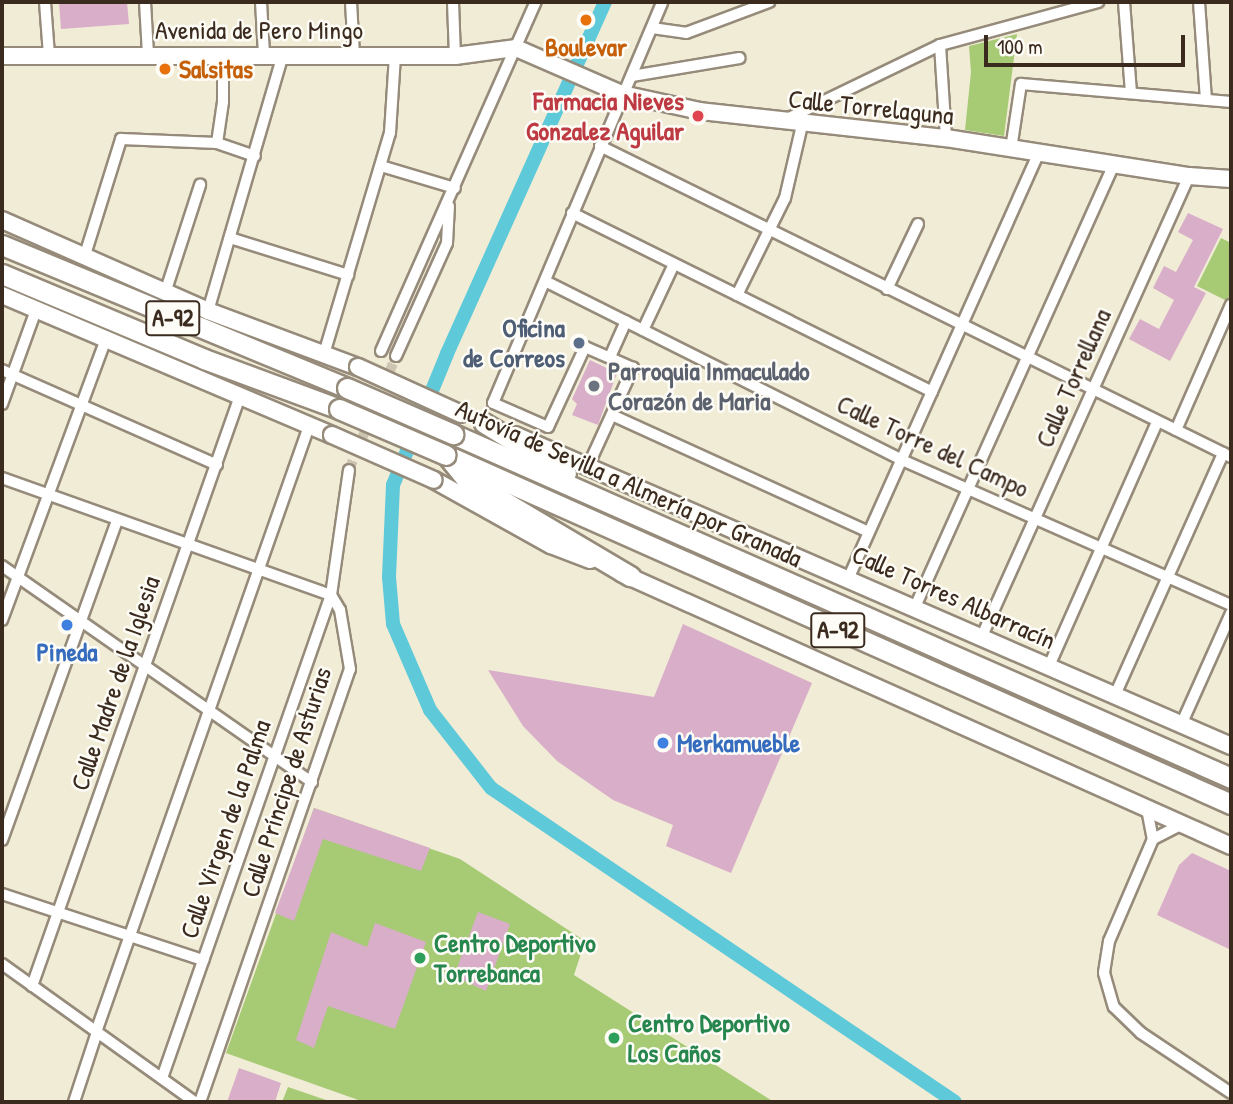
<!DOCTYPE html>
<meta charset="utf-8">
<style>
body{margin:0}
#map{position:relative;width:1233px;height:1104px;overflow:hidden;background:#f1ecd6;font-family:"Patrick Hand",sans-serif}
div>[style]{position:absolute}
.green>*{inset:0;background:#a7ca74}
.canal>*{height:14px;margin:-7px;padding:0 7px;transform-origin:7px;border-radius:7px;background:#5ec9d9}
.building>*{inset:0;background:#d9aec8}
.street-tunnel>*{height:10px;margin-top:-5px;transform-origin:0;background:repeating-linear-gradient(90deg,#cdc5b1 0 10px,transparent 0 15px)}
.roads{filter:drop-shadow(2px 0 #968b7a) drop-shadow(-2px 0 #968b7a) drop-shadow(0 2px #968b7a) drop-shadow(0 -2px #968b7a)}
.street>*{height:10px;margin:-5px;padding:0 5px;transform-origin:5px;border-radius:5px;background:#fff}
.secondary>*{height:16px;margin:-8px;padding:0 8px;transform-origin:8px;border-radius:8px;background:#fff}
.highway>*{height:19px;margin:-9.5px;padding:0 9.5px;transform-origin:9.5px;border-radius:9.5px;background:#fff}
.bridges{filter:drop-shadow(2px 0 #968b7a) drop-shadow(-2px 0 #968b7a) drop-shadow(0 2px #968b7a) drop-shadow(0 -2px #968b7a)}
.secondary-bridge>*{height:16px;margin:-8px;padding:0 8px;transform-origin:8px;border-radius:8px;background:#fff}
.highway-bridge>*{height:19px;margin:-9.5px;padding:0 9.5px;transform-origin:9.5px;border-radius:9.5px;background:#fff}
.dots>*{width:19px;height:19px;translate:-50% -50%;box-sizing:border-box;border:4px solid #fdfcf7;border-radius:50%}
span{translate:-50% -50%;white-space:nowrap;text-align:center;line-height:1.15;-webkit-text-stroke:5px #fdfcf7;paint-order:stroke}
.shield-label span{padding:2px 5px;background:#fdfcf7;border:2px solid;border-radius:5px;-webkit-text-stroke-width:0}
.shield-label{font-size:24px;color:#3b2a1e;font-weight:700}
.street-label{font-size:26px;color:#3b2a1e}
.food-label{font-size:26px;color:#c56008;font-weight:700}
.left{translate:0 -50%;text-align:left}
.health-label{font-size:26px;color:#be3a42;font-weight:700}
.right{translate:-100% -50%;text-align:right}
.service-label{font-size:26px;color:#4e5e75;font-weight:700}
.worship-label{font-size:26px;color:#5b616d;font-weight:700}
.shop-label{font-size:26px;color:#366cbe;font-weight:700}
.leisure-label{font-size:26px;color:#27864d;font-weight:700}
.frame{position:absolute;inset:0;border:4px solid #3b2a1e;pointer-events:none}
.scale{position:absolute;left:984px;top:35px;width:201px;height:32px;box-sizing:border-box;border:4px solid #3b2a1e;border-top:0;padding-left:9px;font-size:21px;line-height:24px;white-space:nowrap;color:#3b2a1e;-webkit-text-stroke:5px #fdfcf7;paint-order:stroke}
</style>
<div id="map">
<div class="green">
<div style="clip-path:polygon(1017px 34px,1004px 136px,965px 130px,971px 72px,969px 46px)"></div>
<div style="clip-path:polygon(1221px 238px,1231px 243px,1231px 291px,1227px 301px,1197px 286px)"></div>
<div style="clip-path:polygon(314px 808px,460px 859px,585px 941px,574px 975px,774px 1102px,364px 1102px,226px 1053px)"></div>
<div style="clip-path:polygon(288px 1087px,332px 1102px,282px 1102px)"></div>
</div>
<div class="canal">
<div style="left:605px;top:2px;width:386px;rotate:114.2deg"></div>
<div style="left:447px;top:354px;width:142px;rotate:112.4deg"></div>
<div style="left:393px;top:485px;width:92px;rotate:92.5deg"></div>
<div style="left:389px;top:577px;width:47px;rotate:85.1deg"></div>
<div style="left:393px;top:624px;width:94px;rotate:66.7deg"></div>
<div style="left:430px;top:710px;width:99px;rotate:52deg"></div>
<div style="left:491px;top:788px;width:560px;rotate:34.09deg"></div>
</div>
<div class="building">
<div style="clip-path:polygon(59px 2px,127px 2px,129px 24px,61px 29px)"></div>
<div style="clip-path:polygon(1188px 213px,1223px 229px,1194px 287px,1206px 293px,1170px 361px,1129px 339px,1140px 319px,1159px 329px,1174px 300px,1153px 288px,1164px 266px,1176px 272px,1193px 240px,1178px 232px)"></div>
<div style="clip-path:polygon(590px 360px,617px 373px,598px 425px,572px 415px,577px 404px,572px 399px)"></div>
<div style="clip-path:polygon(683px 624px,812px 683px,731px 873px,666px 846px,673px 825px,613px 800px,557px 761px,523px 726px,488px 670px,654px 697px)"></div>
<div style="clip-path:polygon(314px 808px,430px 848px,421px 871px,323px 839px,294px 921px,275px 913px)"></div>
<div style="clip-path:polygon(1192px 853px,1231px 871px,1231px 950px,1157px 915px,1179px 865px)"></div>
<div style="clip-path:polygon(478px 912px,510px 924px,486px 991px,454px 976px)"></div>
<div style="clip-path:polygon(375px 923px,426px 942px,395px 1029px,328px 1006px,314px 1048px,296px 1040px,331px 932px,367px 947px)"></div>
<div style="clip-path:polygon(239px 1068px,281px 1083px,275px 1102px,227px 1102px)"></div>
</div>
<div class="street-tunnel">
<div style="left:349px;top:470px;width:123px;rotate:-67.6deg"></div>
</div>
<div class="roads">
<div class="street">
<div style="left:45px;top:2px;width:53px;rotate:85.7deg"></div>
<div style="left:145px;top:2px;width:52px;rotate:86.7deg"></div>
<div style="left:261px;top:2px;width:52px;rotate:86.7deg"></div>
<div style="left:351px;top:2px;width:53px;rotate:86.8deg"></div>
<div style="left:453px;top:2px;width:54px;rotate:87.9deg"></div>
<div style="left:1124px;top:2px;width:91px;rotate:85.6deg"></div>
<div style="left:1199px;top:2px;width:98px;rotate:85.9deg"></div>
<div style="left:652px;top:28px;width:34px;rotate:8deg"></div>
<div style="left:686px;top:33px;width:89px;rotate:-20.5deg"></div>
<div style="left:940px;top:45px;width:93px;rotate:86.3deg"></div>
<div style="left:632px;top:76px;width:109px;rotate:-9.5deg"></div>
<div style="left:787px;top:119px;width:170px;rotate:-25.8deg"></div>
<div style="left:940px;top:45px;width:164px;rotate:-15.2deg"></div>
<div style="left:217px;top:143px;width:41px;rotate:-81.7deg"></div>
<div style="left:223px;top:102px;width:48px;rotate:-90deg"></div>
<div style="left:600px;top:146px;width:703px;rotate:26.24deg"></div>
<div style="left:1011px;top:149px;width:66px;rotate:-81.3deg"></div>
<div style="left:1021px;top:84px;width:211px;rotate:4.9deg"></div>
<div style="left:381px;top:166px;width:77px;rotate:16.6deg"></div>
<div style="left:572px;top:213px;width:402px;rotate:26.4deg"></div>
<div style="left:230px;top:238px;width:124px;rotate:17.4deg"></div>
<div style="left:84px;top:258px;width:125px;rotate:-72.7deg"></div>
<div style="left:121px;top:139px;width:96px;rotate:2.4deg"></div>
<div style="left:217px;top:143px;width:40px;rotate:18.9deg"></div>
<div style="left:545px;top:281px;width:399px;rotate:26.6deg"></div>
<div style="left:902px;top:460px;width:360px;rotate:23.8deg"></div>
<div style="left:887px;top:289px;width:72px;rotate:-64.5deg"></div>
<div style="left:165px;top:293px;width:114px;rotate:-72deg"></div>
<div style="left:737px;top:295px;width:108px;rotate:-63.7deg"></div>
<div style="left:785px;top:198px;width:75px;rotate:-76.9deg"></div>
<div style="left:208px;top:311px;width:267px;rotate:-73.7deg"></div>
<div style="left:643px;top:330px;width:73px;rotate:-64.8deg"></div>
<div style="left:381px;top:351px;width:382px;rotate:-66.1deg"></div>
<div style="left:324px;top:354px;width:231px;rotate:-73.4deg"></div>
<div style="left:390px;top:133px;width:78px;rotate:-86.3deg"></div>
<div style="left:396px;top:356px;width:124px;rotate:-65.7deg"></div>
<div style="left:447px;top:243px;width:37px;rotate:-87deg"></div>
<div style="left:610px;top:357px;width:39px;rotate:-66deg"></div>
<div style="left:2px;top:370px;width:235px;rotate:23.8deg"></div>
<div style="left:2px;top:404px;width:100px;rotate:-70.1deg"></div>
<div style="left:612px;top:415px;width:282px;rotate:24.5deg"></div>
<div style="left:1176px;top:430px;width:137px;rotate:-66.3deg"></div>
<div style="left:589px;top:464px;width:106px;rotate:-65.4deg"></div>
<div style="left:633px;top:368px;width:52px;rotate:-156.4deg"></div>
<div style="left:585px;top:347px;width:88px;rotate:114.8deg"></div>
<div style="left:548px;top:427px;width:60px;rotate:-156.4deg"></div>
<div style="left:493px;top:403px;width:435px;rotate:-67.1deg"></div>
<div style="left:2px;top:478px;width:349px;rotate:19.6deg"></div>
<div style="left:2px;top:566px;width:378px;rotate:34.9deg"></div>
<div style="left:849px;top:577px;width:465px;rotate:-65.9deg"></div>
<div style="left:915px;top:607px;width:485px;rotate:-65.8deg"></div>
<div style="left:2px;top:620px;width:300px;rotate:-69.7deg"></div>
<div style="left:982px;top:636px;width:504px;rotate:-65.77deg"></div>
<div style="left:1049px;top:666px;width:267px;rotate:-66.1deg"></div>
<div style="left:1115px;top:695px;width:265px;rotate:-65.9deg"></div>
<div style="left:1181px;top:725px;width:123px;rotate:-65.9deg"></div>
<div style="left:1147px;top:809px;width:31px;rotate:79deg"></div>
<div style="left:1153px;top:839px;width:111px;rotate:113.3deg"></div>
<div style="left:1109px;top:941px;width:32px;rotate:99deg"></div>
<div style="left:1104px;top:973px;width:35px;rotate:74deg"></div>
<div style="left:1114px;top:1007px;width:37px;rotate:44deg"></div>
<div style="left:1141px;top:1033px;width:108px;rotate:33.7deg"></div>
<div style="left:1153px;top:839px;width:33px;rotate:-27deg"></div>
<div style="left:2px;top:840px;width:340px;rotate:-70.2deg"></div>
<div style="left:2px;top:894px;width:212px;rotate:18.2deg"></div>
<div style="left:2px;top:964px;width:237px;rotate:35.6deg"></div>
<div style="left:32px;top:986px;width:626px;rotate:-70.58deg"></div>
<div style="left:96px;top:1032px;width:642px;rotate:-70.63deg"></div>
<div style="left:162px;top:1078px;width:512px;rotate:-70.72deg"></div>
<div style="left:331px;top:595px;width:126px;rotate:-81.8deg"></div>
<div style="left:74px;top:1102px;width:74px;rotate:-71.8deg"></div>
<div style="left:200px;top:1102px;width:458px;rotate:-70.9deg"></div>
<div style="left:350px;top:669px;width:60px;rotate:-99.6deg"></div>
<div style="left:340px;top:610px;width:17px;rotate:-121deg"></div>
</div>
<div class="secondary">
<div style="left:2px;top:56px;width:453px"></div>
<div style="left:455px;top:56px;width:62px;rotate:-7.5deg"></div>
<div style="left:516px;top:48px;width:116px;rotate:23.5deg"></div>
<div style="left:622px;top:94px;width:80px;rotate:12.3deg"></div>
<div style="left:700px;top:111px;width:247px;rotate:6.3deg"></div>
<div style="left:946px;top:138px;width:246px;rotate:8.9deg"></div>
<div style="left:1189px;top:176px;width:42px;rotate:4.1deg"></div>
<div style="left:2px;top:220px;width:225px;rotate:23.8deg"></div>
<div style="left:208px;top:311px;width:160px;rotate:20.5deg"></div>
<div style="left:2px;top:295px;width:358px;rotate:23deg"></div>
<div style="left:515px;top:435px;width:781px;rotate:23.48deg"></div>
<div style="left:434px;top:480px;width:134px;rotate:29.1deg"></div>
<div style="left:551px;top:545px;width:42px;rotate:21deg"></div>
<div style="left:621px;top:573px;width:668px;rotate:24.11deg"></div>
</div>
<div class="highway">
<div style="left:2px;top:245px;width:373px;rotate:22.5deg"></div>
<div style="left:2px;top:274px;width:219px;rotate:22.8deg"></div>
<div style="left:204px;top:359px;width:144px;rotate:20.3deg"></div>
<div style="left:484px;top:423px;width:96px;rotate:31.4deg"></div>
<div style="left:453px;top:434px;width:851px;rotate:23.85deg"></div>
<div style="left:446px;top:455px;width:859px;rotate:23.97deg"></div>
<div style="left:449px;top:458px;width:27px;rotate:51deg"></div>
<div style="left:466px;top:479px;width:191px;rotate:30.6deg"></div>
</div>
</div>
<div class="bridges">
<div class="secondary-bridge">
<div style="left:358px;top:367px;width:113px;rotate:24.5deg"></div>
<div style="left:332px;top:435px;width:111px;rotate:23.8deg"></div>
</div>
<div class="highway-bridge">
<div style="left:347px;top:388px;width:116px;rotate:23.5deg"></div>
<div style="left:339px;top:409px;width:116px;rotate:23.3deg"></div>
</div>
</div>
<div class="dots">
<div style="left:586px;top:20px;background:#e8710a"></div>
<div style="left:165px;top:69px;background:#e8710a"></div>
<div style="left:698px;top:116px;background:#e0444e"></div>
<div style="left:579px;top:343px;background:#5c6f8a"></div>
<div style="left:594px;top:386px;background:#6b7280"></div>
<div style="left:67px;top:625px;background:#3f7fe0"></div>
<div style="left:663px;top:743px;background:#3f7fe0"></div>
<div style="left:420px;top:958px;background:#2e9e5b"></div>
<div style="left:614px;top:1038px;background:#2e9e5b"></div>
</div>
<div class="shield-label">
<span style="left:173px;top:318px">A-92</span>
<span style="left:838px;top:630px">A-92</span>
</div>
<div class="street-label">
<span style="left:259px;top:30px">Avenida de Pero Mingo</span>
<span style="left:871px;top:107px;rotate:6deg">Calle Torrelaguna</span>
<span style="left:1073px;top:378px;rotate:-66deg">Calle Torrellana</span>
<span style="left:933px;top:446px;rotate:25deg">Calle Torre del Campo</span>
<span style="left:629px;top:483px;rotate:24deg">Autovía de Sevilla a Almería por Granada</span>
<span style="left:954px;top:597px;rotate:24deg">Calle Torres Albarracín</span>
<span style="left:115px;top:683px;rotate:-71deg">Calle Madre de la Iglesia</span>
<span style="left:286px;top:782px;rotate:-72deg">Calle Príncipe de Asturias</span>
<span style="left:225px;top:829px;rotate:-71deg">Calle Virgen de la Palma</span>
</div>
<div class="food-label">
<span style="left:586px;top:47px">Boulevar</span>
<span class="left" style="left:179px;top:69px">Salsitas</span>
</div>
<div class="health-label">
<span class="right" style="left:684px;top:116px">Farmacia Nieves<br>Gonzalez Aguilar</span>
</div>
<div class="service-label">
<span class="right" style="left:565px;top:343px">Oficina<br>de Correos</span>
</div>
<div class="worship-label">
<span class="left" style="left:608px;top:386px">Parroquia Inmaculado<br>Corazón de Maria</span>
</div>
<div class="shop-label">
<span style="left:67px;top:652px">Pineda</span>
<span class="left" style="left:677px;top:743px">Merkamueble</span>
</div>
<div class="leisure-label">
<span class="left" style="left:434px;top:958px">Centro Deportivo<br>Torrebanca</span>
<span class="left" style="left:628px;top:1038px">Centro Deportivo<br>Los Caños</span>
</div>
<div class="frame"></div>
<div class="scale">100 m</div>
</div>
